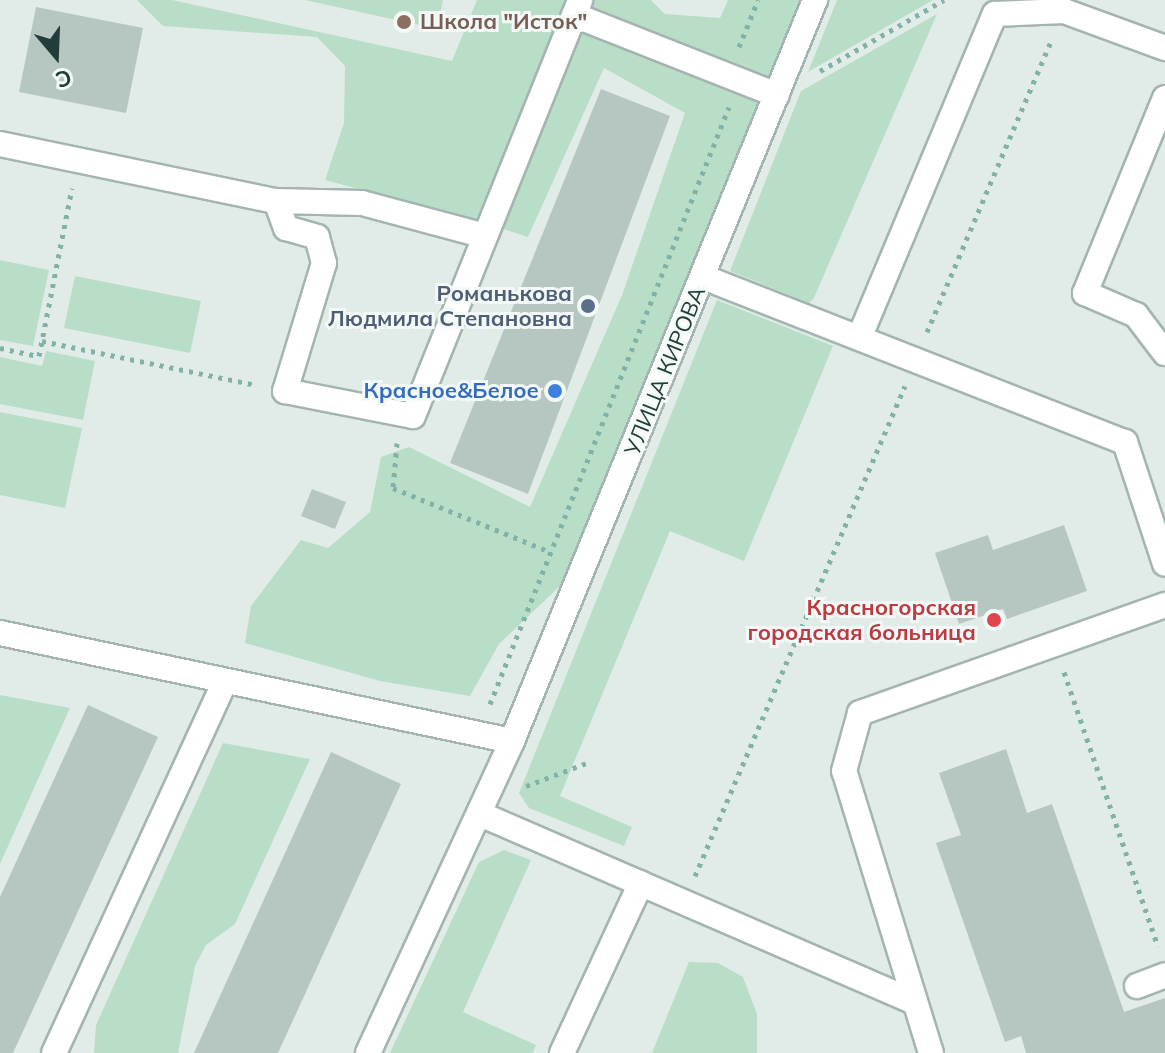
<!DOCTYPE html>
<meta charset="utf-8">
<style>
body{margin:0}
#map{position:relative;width:1165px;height:1053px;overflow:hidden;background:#e1ece8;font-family:Mulish,sans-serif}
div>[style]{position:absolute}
.green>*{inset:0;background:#b9dec7}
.building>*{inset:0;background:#b6c7c2}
.path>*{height:5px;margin-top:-2.5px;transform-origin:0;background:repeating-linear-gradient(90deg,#81b1a7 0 4px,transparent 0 10px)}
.roads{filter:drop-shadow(2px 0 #a4b4b0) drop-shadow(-2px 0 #a4b4b0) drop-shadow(0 2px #a4b4b0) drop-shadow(0 -2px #a4b4b0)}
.minor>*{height:24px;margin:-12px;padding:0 12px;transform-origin:12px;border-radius:12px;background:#fff}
.dots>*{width:22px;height:22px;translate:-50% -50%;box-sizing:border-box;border:4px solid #f2f9f6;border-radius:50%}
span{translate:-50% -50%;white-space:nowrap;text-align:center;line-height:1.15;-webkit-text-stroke:6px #f2f9f6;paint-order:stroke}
.education-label{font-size:22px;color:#785e54;font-weight:700}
.left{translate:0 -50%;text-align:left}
.service-label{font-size:22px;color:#4e5e75;font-weight:700}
.right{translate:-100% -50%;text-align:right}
.street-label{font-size:22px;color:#213d39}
.shop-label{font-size:22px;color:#366cbe;font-weight:700}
.health-label{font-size:22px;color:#be3a42;font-weight:700}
.north{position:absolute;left:16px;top:16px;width:80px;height:80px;-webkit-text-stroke:6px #f2f9f6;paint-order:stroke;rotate:161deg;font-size:22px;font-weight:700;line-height:32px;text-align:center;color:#213d39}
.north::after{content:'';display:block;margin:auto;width:28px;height:36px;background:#213d39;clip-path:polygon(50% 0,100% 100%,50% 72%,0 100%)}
</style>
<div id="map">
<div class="green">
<div style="clip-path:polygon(137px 0,172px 0,452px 61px,477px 0,568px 0,476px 220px,325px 180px,344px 123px,345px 66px,317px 37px,163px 26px)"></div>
<div style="clip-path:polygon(305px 0,443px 0,437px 29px)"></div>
<div style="clip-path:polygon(593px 0,651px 0,665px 14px,720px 18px,728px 0,801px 0,561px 585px,499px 644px,470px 696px,380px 681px,245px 643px,251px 606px,301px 540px,328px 548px,370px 512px,381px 457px,409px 447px,530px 507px,622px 295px,685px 113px,604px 68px,528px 237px,497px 227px)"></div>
<div style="clip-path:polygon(837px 0,933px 0,808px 72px)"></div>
<div style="clip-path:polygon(937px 14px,814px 298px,809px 303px,730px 271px,801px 91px)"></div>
<div style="clip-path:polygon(0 260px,49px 270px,33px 346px,0 340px)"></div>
<div style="clip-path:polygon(75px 276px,201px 301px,190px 353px,64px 328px)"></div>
<div style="clip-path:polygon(717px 300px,833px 346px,744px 561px,670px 531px,560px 796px,632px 827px,624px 846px,529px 808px,519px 793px)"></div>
<div style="clip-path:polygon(46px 351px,95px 361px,83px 420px,0 404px,0 357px,42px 366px)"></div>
<div style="clip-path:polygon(0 412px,82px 428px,65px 508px,0 495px)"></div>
<div style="clip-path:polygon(0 695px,70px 708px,0 864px)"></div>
<div style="clip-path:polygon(223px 743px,310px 759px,235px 924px,206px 945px,195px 966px,178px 1053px,94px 1053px,96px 1025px)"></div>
<div style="clip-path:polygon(504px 850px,531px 860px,463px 1012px,536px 1045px,533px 1053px,390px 1053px,479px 862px)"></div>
<div style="clip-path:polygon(689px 962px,718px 963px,743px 977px,757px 1014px,757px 1053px,652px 1053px)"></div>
</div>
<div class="building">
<div style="clip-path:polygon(36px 7px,143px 28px,126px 113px,19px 92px)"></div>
<div style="clip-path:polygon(601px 89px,670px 116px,528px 494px,450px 463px)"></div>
<div style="clip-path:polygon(312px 489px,346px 502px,335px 529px,301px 516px)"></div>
<div style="clip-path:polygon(1064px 525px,1087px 591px,1007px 619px,1003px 609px,959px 624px,935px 553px,988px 535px,993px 550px)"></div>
<div style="clip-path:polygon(88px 705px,158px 737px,13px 1053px,0 1053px,0 897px)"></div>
<div style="clip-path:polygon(1006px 749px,1027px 813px,1052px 804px,1124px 1012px,1165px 998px,1165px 1053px,1026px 1053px,1021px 1036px,1005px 1042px,936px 843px,961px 835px,939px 773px)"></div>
<div style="clip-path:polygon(331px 752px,401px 784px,278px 1053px,194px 1053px)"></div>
</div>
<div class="path">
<div style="left:739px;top:47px;width:51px;rotate:-68deg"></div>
<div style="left:820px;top:71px;width:143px;rotate:-29.8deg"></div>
<div style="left:927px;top:332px;width:314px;rotate:-66.9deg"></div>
<div style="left:42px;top:341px;width:218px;rotate:11.6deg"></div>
<div style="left:0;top:348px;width:40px;rotate:12deg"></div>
<div style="left:39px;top:356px;width:171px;rotate:-78.9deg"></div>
<div style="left:397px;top:443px;width:45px;rotate:95.1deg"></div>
<div style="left:393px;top:488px;width:170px;rotate:22.1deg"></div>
<div style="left:1064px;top:672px;width:290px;rotate:71.1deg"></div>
<div style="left:490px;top:704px;width:643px;rotate:-68.18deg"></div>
<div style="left:526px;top:786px;width:65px;rotate:-20.7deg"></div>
<div style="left:695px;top:876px;width:533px;rotate:-66.8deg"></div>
</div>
<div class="roads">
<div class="minor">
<div style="left:574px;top:15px;width:218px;rotate:21.5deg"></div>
<div style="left:1165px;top:98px;width:211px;rotate:112.3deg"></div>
<div style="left:1085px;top:293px;width:56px;rotate:23.3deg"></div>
<div style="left:1136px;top:315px;width:48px;rotate:52.7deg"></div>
<div style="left:0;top:144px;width:282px;rotate:11.7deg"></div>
<div style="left:276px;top:201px;width:86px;rotate:1.3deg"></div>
<div style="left:362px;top:203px;width:127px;rotate:15deg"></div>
<div style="left:276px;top:201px;width:29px;rotate:70deg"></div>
<div style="left:286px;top:228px;width:32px;rotate:16deg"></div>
<div style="left:317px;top:237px;width:27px;rotate:75deg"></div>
<div style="left:324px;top:263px;width:134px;rotate:106.9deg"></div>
<div style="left:285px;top:391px;width:130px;rotate:11.1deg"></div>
<div style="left:413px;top:416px;width:448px;rotate:-68.1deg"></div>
<div style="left:703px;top:277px;width:453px;rotate:21.4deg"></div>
<div style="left:1125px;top:442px;width:128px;rotate:71.8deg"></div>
<div style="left:860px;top:336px;width:349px;rotate:-67.3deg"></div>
<div style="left:995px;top:14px;width:69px;rotate:-2.5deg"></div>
<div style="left:1064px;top:11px;width:108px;rotate:20.1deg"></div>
<div style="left:0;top:633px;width:523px;rotate:11.91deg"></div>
<div style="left:480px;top:814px;width:472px;rotate:23.4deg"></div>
<div style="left:1137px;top:986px;width:30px;rotate:-21deg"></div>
<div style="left:54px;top:1053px;width:409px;rotate:-65.3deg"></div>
<div style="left:368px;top:1053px;width:344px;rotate:-65.2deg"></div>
<div style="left:512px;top:741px;width:801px;rotate:-67.76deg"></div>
<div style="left:562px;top:1053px;width:187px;rotate:-65.1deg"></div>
<div style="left:931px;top:1053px;width:295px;rotate:-107.1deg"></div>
<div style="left:844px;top:771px;width:60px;rotate:-74.6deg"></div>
<div style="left:860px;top:713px;width:324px;rotate:-19.5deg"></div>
</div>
</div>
<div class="dots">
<div style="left:404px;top:22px;background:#8d6e63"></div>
<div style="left:588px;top:306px;background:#5c6f8a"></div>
<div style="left:555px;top:391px;background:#3f7fe0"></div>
<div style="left:994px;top:620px;background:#e0444e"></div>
</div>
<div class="education-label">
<span class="left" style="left:420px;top:22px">Школа "Исток"</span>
</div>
<div class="service-label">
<span class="right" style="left:572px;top:306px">Романькова<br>Людмила Степановна</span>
</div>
<div class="street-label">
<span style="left:665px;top:371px;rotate:-68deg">УЛИЦА КИРОВА</span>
</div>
<div class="shop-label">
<span class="right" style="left:539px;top:391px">Красное&amp;Белое</span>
</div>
<div class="health-label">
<span class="right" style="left:976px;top:620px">Красногорская<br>городская больница</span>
</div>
<div class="north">С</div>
</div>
